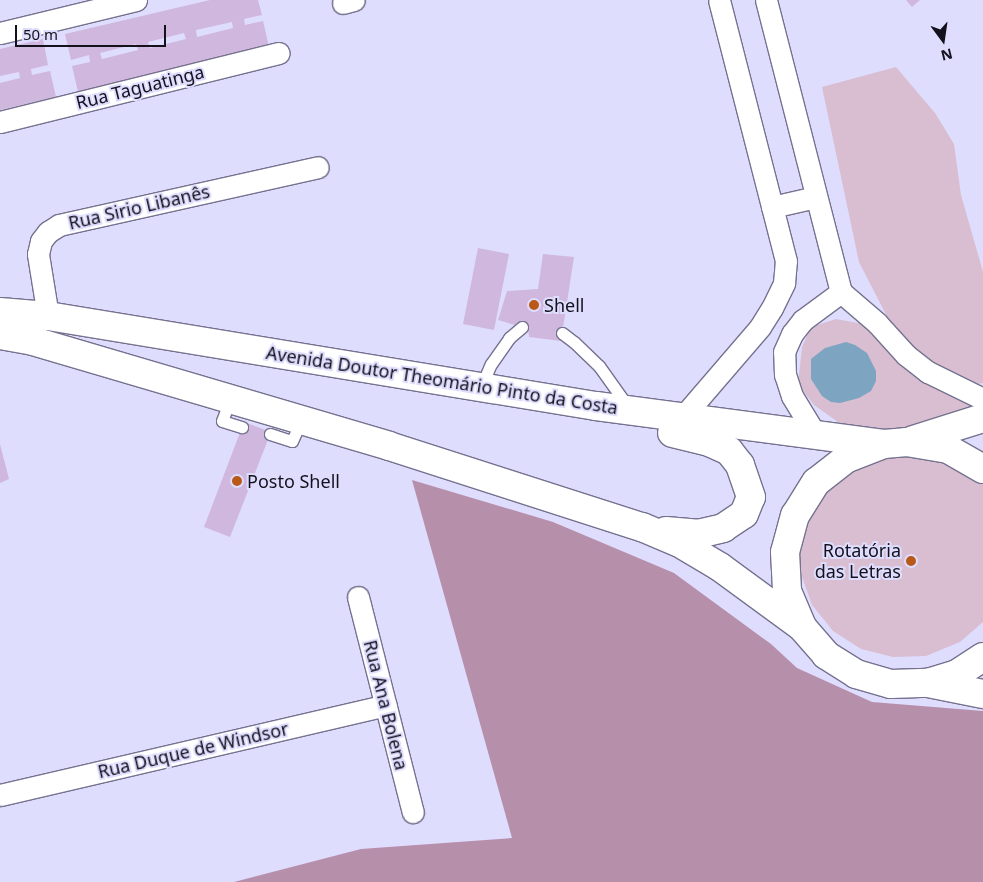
<!DOCTYPE html>
<meta charset="utf-8">
<style>
body{margin:0}
#map{position:relative;width:983px;height:882px;overflow:hidden;background:#dfddfe;font-family:"Noto Sans",sans-serif}
div>[style]{position:absolute}
.green>*{inset:0;background:#d8bed0}
.forest>*{inset:0;background:#b68fab}
.water>*{inset:0;background:#7da4c1}
.building>*{inset:0;background:#cfb7de}
.roads{filter:drop-shadow(1px 0 #75728f) drop-shadow(-1px 0 #75728f) drop-shadow(0 1px #75728f) drop-shadow(0 -1px #75728f)}
.service>*{height:11px;margin:-5.5px;padding:0 5.5px;transform-origin:5.5px;border-radius:5.5px;background:#fff}
.minor>*{height:21px;margin:-10.5px;padding:0 10.5px;transform-origin:10.5px;border-radius:10.5px;background:#fff}
.tertiary>*{height:28px;margin:-14px;padding:0 14px;transform-origin:14px;border-radius:14px;background:#fff}
.primary>*{height:28px;margin:-14px;padding:0 14px;transform-origin:14px;border-radius:14px;background:#fff}
.dots>*{width:14px;height:14px;translate:-50% -50%;box-sizing:border-box;border:2px solid #dfddfe;border-radius:50%}
span{translate:-50% -50%;white-space:nowrap;text-align:center;line-height:1.15;-webkit-text-stroke:4px #dfddfe;paint-order:stroke}
.street-label{font-size:18px;color:#12111c}
.poi-label{font-size:18px;color:#12111c}
.left{translate:0 -50%;text-align:left}
.right{translate:-100% -50%;text-align:right}
.north{position:absolute;left:918px;top:15px;width:50px;height:50px;-webkit-text-stroke:4px #dfddfe;paint-order:stroke;rotate:166deg;font-size:14px;font-weight:700;line-height:20px;text-align:center;color:#12111c}
.north::after{content:'';display:block;margin:auto;width:18px;height:22px;background:#12111c;clip-path:polygon(50% 0,100% 100%,50% 72%,0 100%)}
.scale{position:absolute;left:15px;top:25px;width:151px;height:22px;box-sizing:border-box;border:2px solid #12111c;border-top:0;padding-left:6px;font-size:15px;line-height:18px;white-space:nowrap;color:#12111c;-webkit-text-stroke:4px #dfddfe;paint-order:stroke}
</style>
<div id="map">
<div class="green">
<div style="clip-path:polygon(896px 67px,935px 113px,954px 144px,961px 195px,983px 272px,983px 383px,968px 386px,928px 368px,897px 336px,859px 262px,822px 87px)"></div>
<div style="clip-path:polygon(836px 319px,863px 324px,912px 375px,976px 409px,909px 427px,875px 430px,845px 427px,814px 405px,798px 384px,802px 347px,811px 327px)"></div>
<div style="clip-path:polygon(923px 448px,983px 480px,983px 622px,960px 642px,926px 656px,893px 657px,861px 649px,833px 631px,812px 605px,801px 574px,799px 541px,808px 509px,851px 461px)"></div>
</div>
<div class="forest">
<div style="clip-path:polygon(412px 480px,553px 522px,674px 573px,771px 644px,797px 668px,872px 702px,983px 711px,983px 882px,234px 882px,361px 849px,512px 838px)"></div>
</div>
<div class="water">
<div style="clip-path:polygon(846px 342px,855px 345px,867px 353px,876px 371px,876px 381px,871px 391px,859px 398px,840px 403px,831px 402px,822px 396px,811px 379px,811px 359px,825px 348px)"></div>
</div>
<div class="building">
<div style="clip-path:polygon(evenodd,210px 0,258px 0,262px 15px,244px 19px,245px 25px,263px 21px,269px 47px,78px 92px,72px 66px,90px 62px,89px 55px,71px 60px,65px 34px,210px 0,232px 22px,233px 28px,197px 37px,196px 30px,232px 22px,210px 0,184px 33px,186px 39px,150px 48px,148px 42px,184px 33px,210px 0,136px 44px,138px 50px,102px 59px,100px 53px,136px 44px)"></div>
<div style="clip-path:polygon(906px 0,920px 0,912px 7px)"></div>
<div style="clip-path:polygon(43px 39px,48px 65px,31px 69px,32px 75px,50px 71px,56px 97px,0 110px,0 83px,20px 78px,19px 72px,0 76px,0 49px)"></div>
<div style="clip-path:polygon(478px 248px,509px 254px,494px 330px,463px 324px)"></div>
<div style="clip-path:polygon(543px 254px,574px 257px,561px 341px,529px 337px,528px 329px,498px 320px,507px 291px,538px 289px)"></div>
<div style="clip-path:polygon(244px 422px,271px 432px,230px 537px,204px 527px)"></div>
<div style="clip-path:polygon(0 444px,9px 479px,0 483px)"></div>
</div>
<div class="roads">
<div class="service">
<div style="left:562px;top:333px;width:15px;rotate:37deg"></div>
<div style="left:574px;top:342px;width:35px;rotate:44deg"></div>
<div style="left:599px;top:366px;width:52px;rotate:54.5deg"></div>
<div style="left:481px;top:387px;width:25px;rotate:-67deg"></div>
<div style="left:491px;top:364px;width:32px;rotate:-55deg"></div>
<div style="left:509px;top:338px;width:17px;rotate:-40deg"></div>
<div style="left:230px;top:400px;width:22px;rotate:111deg"></div>
<div style="left:222px;top:421px;width:21px;rotate:17deg"></div>
<div style="left:270px;top:434px;width:23px;rotate:18deg"></div>
<div style="left:292px;top:441px;width:22px;rotate:-66deg"></div>
</div>
<div class="minor">
<div style="left:766px;top:0;width:301px;rotate:75.6deg"></div>
<div style="left:841px;top:292px;width:48px;rotate:40.7deg"></div>
<div style="left:877px;top:323px;width:43px;rotate:47.8deg"></div>
<div style="left:906px;top:355px;width:28px;rotate:38deg"></div>
<div style="left:928px;top:372px;width:61px;rotate:26.1deg"></div>
<div style="left:343px;top:3px;width:11px;rotate:-15deg"></div>
<div style="left:0;top:33px;width:140px;rotate:-13.6deg"></div>
<div style="left:0;top:122px;width:287px;rotate:-13.9deg"></div>
<div style="left:772px;top:207px;width:45px;rotate:-12.8deg"></div>
<div style="left:48px;top:316px;width:63px;rotate:-99.2deg"></div>
<div style="left:38px;top:254px;width:13px;rotate:-77deg"></div>
<div style="left:41px;top:241px;width:11px;rotate:-52deg"></div>
<div style="left:48px;top:232px;width:13px;rotate:-32deg"></div>
<div style="left:59px;top:225px;width:265px;rotate:-12.6deg"></div>
<div style="left:681px;top:419px;width:121px;rotate:-49.3deg"></div>
<div style="left:760px;top:327px;width:22px;rotate:-58deg"></div>
<div style="left:772px;top:308px;width:28px;rotate:-64deg"></div>
<div style="left:784px;top:283px;width:22px;rotate:-85deg"></div>
<div style="left:786px;top:261px;width:269px;rotate:-104.4deg"></div>
<div style="left:817px;top:437px;width:48px;rotate:-121.4deg"></div>
<div style="left:792px;top:396px;width:22px;rotate:-108deg"></div>
<div style="left:785px;top:375px;width:23px;rotate:-92deg"></div>
<div style="left:784px;top:352px;width:20px;rotate:-66deg"></div>
<div style="left:792px;top:334px;width:18px;rotate:-52deg"></div>
<div style="left:803px;top:320px;width:47px;rotate:-36.4deg"></div>
<div style="left:358px;top:597px;width:222px;rotate:75.7deg"></div>
<div style="left:0;top:795px;width:396px;rotate:-13.1deg"></div>
</div>
<div class="tertiary">
<div style="left:928px;top:683px;width:56px;rotate:11.3deg"></div>
</div>
<div class="primary">
<div style="left:0;top:312px;width:48px;rotate:4.8deg"></div>
<div style="left:48px;top:316px;width:555px;rotate:9.33deg"></div>
<div style="left:596px;top:406px;width:290px;rotate:7.5deg"></div>
<div style="left:0;top:335px;width:34px;rotate:10deg"></div>
<div style="left:33px;top:341px;width:371px;rotate:16.4deg"></div>
<div style="left:389px;top:446px;width:266px;rotate:17.8deg"></div>
<div style="left:642px;top:527px;width:39px;rotate:23deg"></div>
<div style="left:678px;top:542px;width:49px;rotate:30.8deg"></div>
<div style="left:720px;top:567px;width:102px;rotate:36.2deg"></div>
<div style="left:913px;top:440px;width:73px;rotate:-17.4deg"></div>
<div style="left:983px;top:469px;width:40px;rotate:-150.3deg"></div>
<div style="left:948px;top:449px;width:42px;rotate:-170.3deg"></div>
<div style="left:907px;top:442px;width:23px;rotate:175deg"></div>
<div style="left:884px;top:444px;width:40px;rotate:159deg"></div>
<div style="left:847px;top:458px;width:39px;rotate:142deg"></div>
<div style="left:816px;top:482px;width:39px;rotate:122deg"></div>
<div style="left:795px;top:515px;width:38px;rotate:105deg"></div>
<div style="left:785px;top:552px;width:39px;rotate:87deg"></div>
<div style="left:787px;top:591px;width:39px;rotate:67deg"></div>
<div style="left:802px;top:627px;width:37px;rotate:49deg"></div>
<div style="left:826px;top:655px;width:36px;rotate:32deg"></div>
<div style="left:856px;top:674px;width:36px;rotate:16deg"></div>
<div style="left:891px;top:684px;width:37px;rotate:-2deg"></div>
<div style="left:928px;top:683px;width:30px;rotate:-17deg"></div>
<div style="left:957px;top:674px;width:31px;rotate:-33deg"></div>
<div style="left:666px;top:531px;width:32px;rotate:5deg"></div>
<div style="left:698px;top:534px;width:26px;rotate:-13deg"></div>
<div style="left:723px;top:528px;width:25px;rotate:-34deg"></div>
<div style="left:744px;top:514px;width:18px;rotate:-68deg"></div>
<div style="left:751px;top:497px;width:34px;rotate:-109deg"></div>
<div style="left:740px;top:465px;width:18px;rotate:-128deg"></div>
<div style="left:729px;top:451px;width:22px;rotate:-156deg"></div>
<div style="left:709px;top:442px;width:38px;rotate:-166deg"></div>
</div>
</div>
<div class="dots">
<div style="left:534px;top:305px;background:#ba5917"></div>
<div style="left:237px;top:481px;background:#ba5917"></div>
<div style="left:911px;top:561px;background:#ba5917"></div>
</div>
<div class="street-label">
<span style="left:140px;top:87px;rotate:-14deg">Rua Taguatinga</span>
<span style="left:139px;top:207px;rotate:-13deg">Rua Sirio Libanês</span>
<span style="left:442px;top:380px;rotate:9deg">Avenida Doutor Theomário Pinto da Costa</span>
<span style="left:386px;top:705px;rotate:76deg">Rua Ana Bolena</span>
<span style="left:193px;top:750px;rotate:-13deg">Rua Duque de Windsor</span>
</div>
<div class="poi-label">
<span class="left" style="left:544px;top:305px">Shell</span>
<span class="left" style="left:247px;top:481px">Posto Shell</span>
<span class="right" style="left:901px;top:561px">Rotatória<br>das Letras</span>
</div>
<div class="north">N</div>
<div class="scale">50 m</div>
</div>
